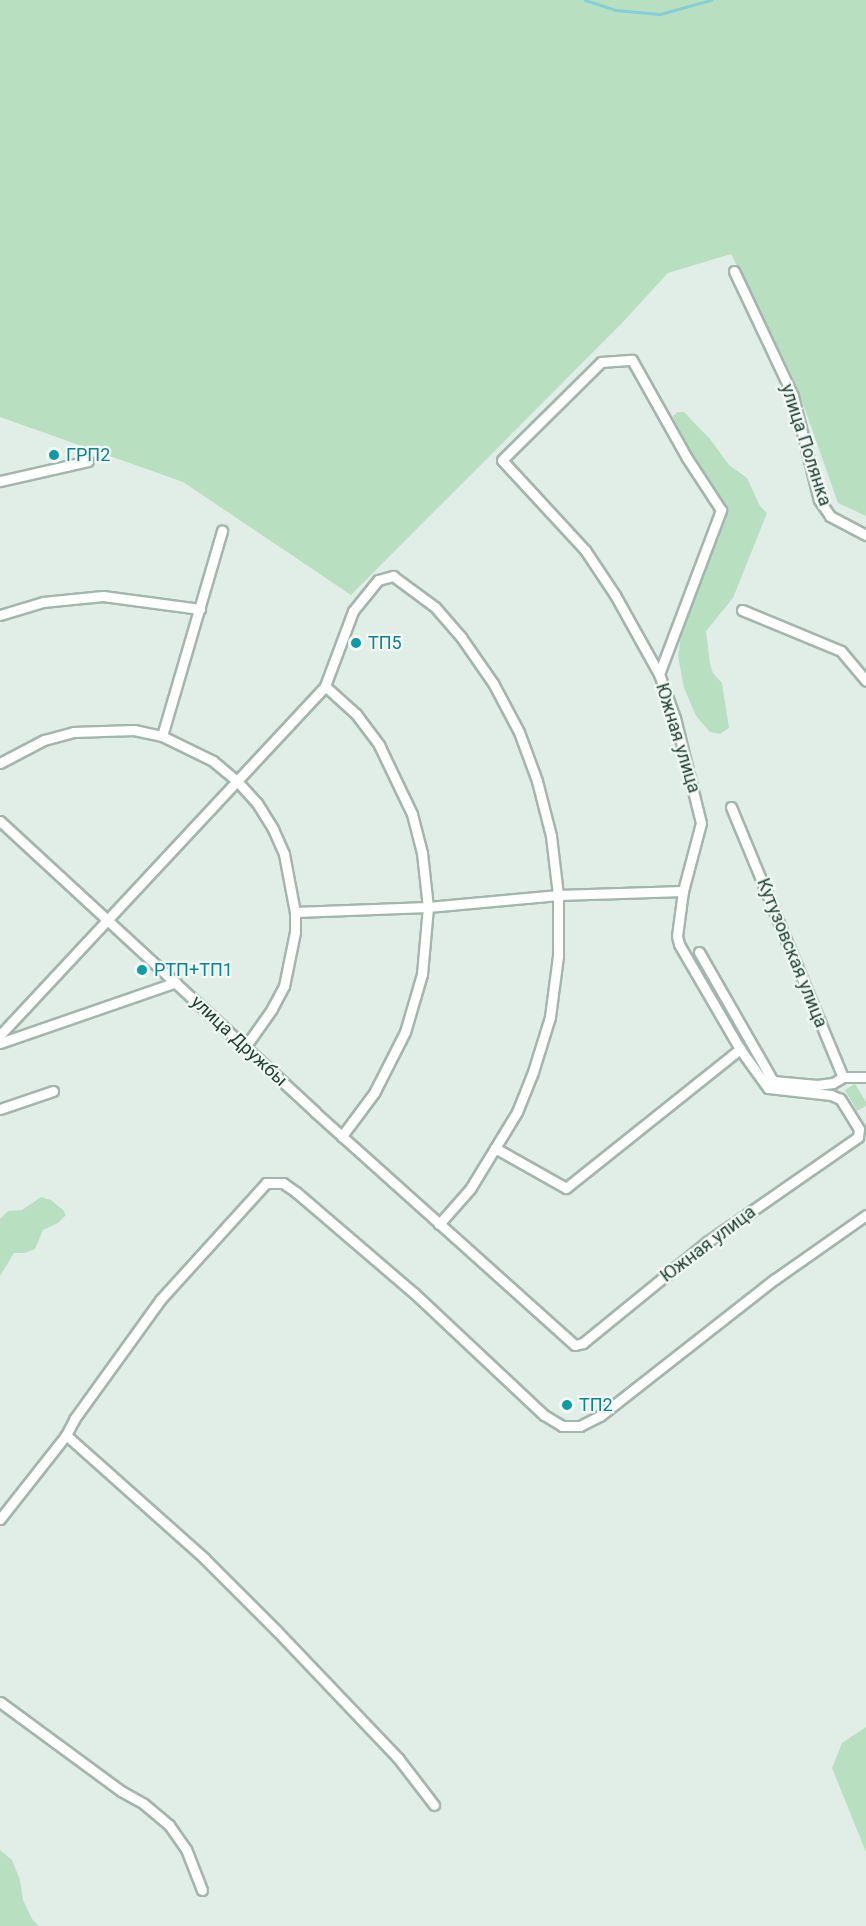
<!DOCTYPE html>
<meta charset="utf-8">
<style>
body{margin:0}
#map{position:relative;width:866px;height:1926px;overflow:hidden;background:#e1ede7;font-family:Roboto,sans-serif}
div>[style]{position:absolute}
.green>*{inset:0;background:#b8e0c0}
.stream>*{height:3px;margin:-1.5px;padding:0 1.5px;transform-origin:1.5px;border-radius:1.5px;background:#84cfd7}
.roads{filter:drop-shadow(2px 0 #a3b6ae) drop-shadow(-2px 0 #a3b6ae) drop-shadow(0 2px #a3b6ae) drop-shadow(0 -2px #a3b6ae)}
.minor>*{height:9px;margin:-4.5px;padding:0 4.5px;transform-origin:4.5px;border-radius:4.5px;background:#fff}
.dots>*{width:16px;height:16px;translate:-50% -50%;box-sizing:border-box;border:3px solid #f2f9f5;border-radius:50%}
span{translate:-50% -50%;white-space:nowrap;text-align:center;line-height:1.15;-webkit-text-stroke:4.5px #f2f9f5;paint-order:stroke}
.street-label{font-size:18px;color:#1f4035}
.culture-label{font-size:18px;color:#0d838f}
.left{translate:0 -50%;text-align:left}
</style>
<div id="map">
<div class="green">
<div style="clip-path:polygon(0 0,866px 0,866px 516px,838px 503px,796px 384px,731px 254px,668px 273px,621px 324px,351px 595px,183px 482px,0 417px)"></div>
<div style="clip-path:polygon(678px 412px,684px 412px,710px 439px,729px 465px,747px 478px,760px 506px,767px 513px,733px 598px,706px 631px,710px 664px,713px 673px,722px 683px,729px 728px,720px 734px,710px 732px,696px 716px,684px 688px,678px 656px,681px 636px,725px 518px,724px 508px,682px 437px,673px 416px)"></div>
<div style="clip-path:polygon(855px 1084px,866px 1102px,866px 1106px,857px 1111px,845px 1090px)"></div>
<div style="clip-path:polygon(41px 1197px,51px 1200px,63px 1210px,66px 1215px,58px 1223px,43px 1230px,35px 1249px,25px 1253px,14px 1253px,0 1276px,0 1219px,8px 1211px,22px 1210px)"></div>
<div style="clip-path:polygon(866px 1727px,866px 1852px,832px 1768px,842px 1743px)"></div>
<div style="clip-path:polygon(0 1850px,12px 1860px,20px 1880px,23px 1900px,32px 1919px,39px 1926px,0 1926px)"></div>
</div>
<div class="stream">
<div style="left:585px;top:0;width:32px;rotate:18deg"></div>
<div style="left:615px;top:10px;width:45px;rotate:5.1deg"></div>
<div style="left:660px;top:14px;width:53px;rotate:-15.4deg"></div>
</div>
<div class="roads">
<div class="minor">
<div style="left:734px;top:271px;width:138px;rotate:64.7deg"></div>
<div style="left:793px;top:396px;width:107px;rotate:76deg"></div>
<div style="left:819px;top:500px;width:19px;rotate:55deg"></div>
<div style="left:830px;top:516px;width:41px;rotate:27.8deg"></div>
<div style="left:0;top:481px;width:90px;rotate:-12.8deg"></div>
<div style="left:742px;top:610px;width:107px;rotate:22.5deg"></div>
<div style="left:841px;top:651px;width:39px;rotate:50deg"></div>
<div style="left:0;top:615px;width:45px;rotate:-16.8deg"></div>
<div style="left:43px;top:602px;width:60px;rotate:-5.7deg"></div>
<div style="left:103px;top:596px;width:98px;rotate:7.6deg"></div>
<div style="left:325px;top:686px;width:42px;rotate:42.1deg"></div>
<div style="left:356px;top:714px;width:39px;rotate:53deg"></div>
<div style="left:379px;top:745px;width:76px;rotate:64.4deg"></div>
<div style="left:412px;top:814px;width:40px;rotate:75.6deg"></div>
<div style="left:422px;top:853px;width:54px;rotate:83.7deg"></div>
<div style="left:428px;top:907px;width:67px;rotate:95.1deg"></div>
<div style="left:422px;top:974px;width:60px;rotate:106.3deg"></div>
<div style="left:405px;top:1032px;width:68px;rotate:116.9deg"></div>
<div style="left:374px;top:1093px;width:54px;rotate:126.7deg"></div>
<div style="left:162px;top:736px;width:214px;rotate:-73.7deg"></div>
<div style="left:0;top:763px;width:50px;rotate:-27.6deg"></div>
<div style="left:44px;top:740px;width:30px;rotate:-15deg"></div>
<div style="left:73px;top:732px;width:61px;rotate:-1.9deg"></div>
<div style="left:134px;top:730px;width:29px;rotate:12deg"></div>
<div style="left:162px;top:736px;width:57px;rotate:26.1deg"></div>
<div style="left:213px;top:761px;width:31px;rotate:40deg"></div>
<div style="left:237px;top:781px;width:30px;rotate:48deg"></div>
<div style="left:257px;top:803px;width:31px;rotate:58deg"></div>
<div style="left:273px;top:829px;width:27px;rotate:66deg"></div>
<div style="left:284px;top:854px;width:59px;rotate:79.3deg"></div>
<div style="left:295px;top:912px;width:20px;rotate:90deg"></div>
<div style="left:295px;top:932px;width:55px;rotate:101.5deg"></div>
<div style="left:284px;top:986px;width:26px;rotate:118deg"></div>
<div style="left:272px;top:1009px;width:47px;rotate:125.4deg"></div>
<div style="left:731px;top:807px;width:292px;rotate:67.5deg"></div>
<div style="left:843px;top:1077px;width:23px"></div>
<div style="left:0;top:821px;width:429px;rotate:42.7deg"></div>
<div style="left:315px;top:1112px;width:349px;rotate:41.9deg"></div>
<div style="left:575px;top:1345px;width:8px;rotate:-14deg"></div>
<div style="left:583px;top:1343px;width:160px;rotate:-39.2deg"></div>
<div style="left:707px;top:1242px;width:184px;rotate:-34.8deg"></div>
<div style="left:858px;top:1137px;width:8px;rotate:-83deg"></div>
<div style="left:859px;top:1129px;width:36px;rotate:-122deg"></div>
<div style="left:840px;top:1099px;width:10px;rotate:-156deg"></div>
<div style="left:831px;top:1095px;width:63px;rotate:-173.7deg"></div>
<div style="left:768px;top:1088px;width:48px;rotate:-125.7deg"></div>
<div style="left:295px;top:912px;width:133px;rotate:-2.2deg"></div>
<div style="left:428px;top:907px;width:131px;rotate:-5.3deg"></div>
<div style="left:558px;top:895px;width:125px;rotate:-1.8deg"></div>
<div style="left:699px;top:952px;width:149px;rotate:60.2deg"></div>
<div style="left:773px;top:1081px;width:44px;rotate:5.2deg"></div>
<div style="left:817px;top:1085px;width:16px;rotate:-7deg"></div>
<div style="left:833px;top:1083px;width:12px;rotate:-31deg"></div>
<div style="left:0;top:1035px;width:477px;rotate:-47deg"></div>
<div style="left:325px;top:686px;width:80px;rotate:-69.5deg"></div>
<div style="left:353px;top:611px;width:40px;rotate:-51deg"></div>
<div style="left:378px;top:580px;width:16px;rotate:-15deg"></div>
<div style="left:393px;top:576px;width:52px;rotate:36.4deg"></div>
<div style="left:435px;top:607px;width:40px;rotate:49deg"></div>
<div style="left:461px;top:637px;width:56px;rotate:55.2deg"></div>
<div style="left:493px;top:683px;width:55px;rotate:62deg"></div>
<div style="left:519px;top:732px;width:52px;rotate:69.8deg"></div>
<div style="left:537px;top:781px;width:57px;rotate:75.7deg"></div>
<div style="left:551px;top:836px;width:59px;rotate:83.2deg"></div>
<div style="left:558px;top:895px;width:61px;rotate:90deg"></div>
<div style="left:558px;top:956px;width:62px;rotate:97.5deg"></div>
<div style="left:550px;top:1017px;width:58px;rotate:107.2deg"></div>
<div style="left:533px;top:1072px;width:43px;rotate:111.8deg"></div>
<div style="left:517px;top:1112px;width:90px;rotate:121.4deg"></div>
<div style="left:470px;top:1189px;width:47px;rotate:131.5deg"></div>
<div style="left:0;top:1043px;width:186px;rotate:-19.1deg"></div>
<div style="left:0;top:1109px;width:56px;rotate:-18.8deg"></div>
<div style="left:495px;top:1148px;width:81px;rotate:29.4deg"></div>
<div style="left:566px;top:1188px;width:223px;rotate:-38.6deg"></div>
<div style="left:740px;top:1049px;width:121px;rotate:-120.2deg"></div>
<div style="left:679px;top:944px;width:8px;rotate:-104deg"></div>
<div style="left:677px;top:936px;width:45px;rotate:-82.4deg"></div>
<div style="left:683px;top:891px;width:70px;rotate:-75.2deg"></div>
<div style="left:701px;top:823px;width:108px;rotate:-103.9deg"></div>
<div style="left:675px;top:718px;width:47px;rotate:-110deg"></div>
<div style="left:659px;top:674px;width:90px;rotate:-119.1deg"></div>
<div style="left:615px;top:595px;width:54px;rotate:-123.7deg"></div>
<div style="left:585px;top:550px;width:122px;rotate:-132.7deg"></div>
<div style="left:502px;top:460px;width:139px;rotate:-44.7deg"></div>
<div style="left:601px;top:362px;width:31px;rotate:-4deg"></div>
<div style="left:632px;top:360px;width:112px;rotate:60.7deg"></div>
<div style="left:687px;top:458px;width:62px;rotate:56.8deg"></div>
<div style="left:721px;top:510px;width:175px;rotate:110.7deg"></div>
<div style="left:66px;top:1435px;width:186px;rotate:41.7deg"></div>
<div style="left:205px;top:1559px;width:100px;rotate:45deg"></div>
<div style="left:276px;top:1630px;width:177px;rotate:46.4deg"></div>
<div style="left:398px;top:1758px;width:59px;rotate:52.5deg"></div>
<div style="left:0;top:1519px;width:107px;rotate:-51.8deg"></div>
<div style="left:66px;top:1435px;width:19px;rotate:-62deg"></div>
<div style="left:75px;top:1418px;width:145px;rotate:-54.2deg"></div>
<div style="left:160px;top:1300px;width:158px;rotate:-47.8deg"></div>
<div style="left:266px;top:1183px;width:17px"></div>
<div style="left:283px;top:1183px;width:16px;rotate:35deg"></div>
<div style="left:296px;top:1192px;width:155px;rotate:40.6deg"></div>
<div style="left:414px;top:1293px;width:178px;rotate:43.2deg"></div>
<div style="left:544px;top:1415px;width:21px;rotate:31deg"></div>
<div style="left:562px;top:1426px;width:18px"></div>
<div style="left:580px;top:1426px;width:22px;rotate:-27deg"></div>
<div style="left:600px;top:1416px;width:222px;rotate:-38.1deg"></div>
<div style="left:775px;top:1279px;width:111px;rotate:-35.1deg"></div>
<div style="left:0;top:1702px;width:150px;rotate:36.3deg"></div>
<div style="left:121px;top:1791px;width:26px;rotate:29deg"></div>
<div style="left:144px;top:1804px;width:33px;rotate:40deg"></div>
<div style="left:169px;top:1825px;width:29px;rotate:55deg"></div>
<div style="left:186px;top:1849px;width:44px;rotate:68.7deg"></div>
</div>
</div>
<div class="dots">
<div style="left:54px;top:455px;background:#0f9aa8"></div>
<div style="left:356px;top:643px;background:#0f9aa8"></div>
<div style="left:142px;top:970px;background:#0f9aa8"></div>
<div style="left:567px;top:1405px;background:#0f9aa8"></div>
</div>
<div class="street-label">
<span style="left:806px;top:445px;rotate:72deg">улица Полянка</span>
<span style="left:678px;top:738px;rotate:73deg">Южная улица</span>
<span style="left:792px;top:953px;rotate:68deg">Кутузовская улица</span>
<span style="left:239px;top:1041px;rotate:43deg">улица Дружбы</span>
<span style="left:708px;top:1244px;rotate:-37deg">Южная улица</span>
</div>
<div class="culture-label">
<span class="left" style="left:66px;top:455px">ГРП2</span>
<span class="left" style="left:368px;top:643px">ТП5</span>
<span class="left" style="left:154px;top:970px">РТП+ТП1</span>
<span class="left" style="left:579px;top:1405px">ТП2</span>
</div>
</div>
